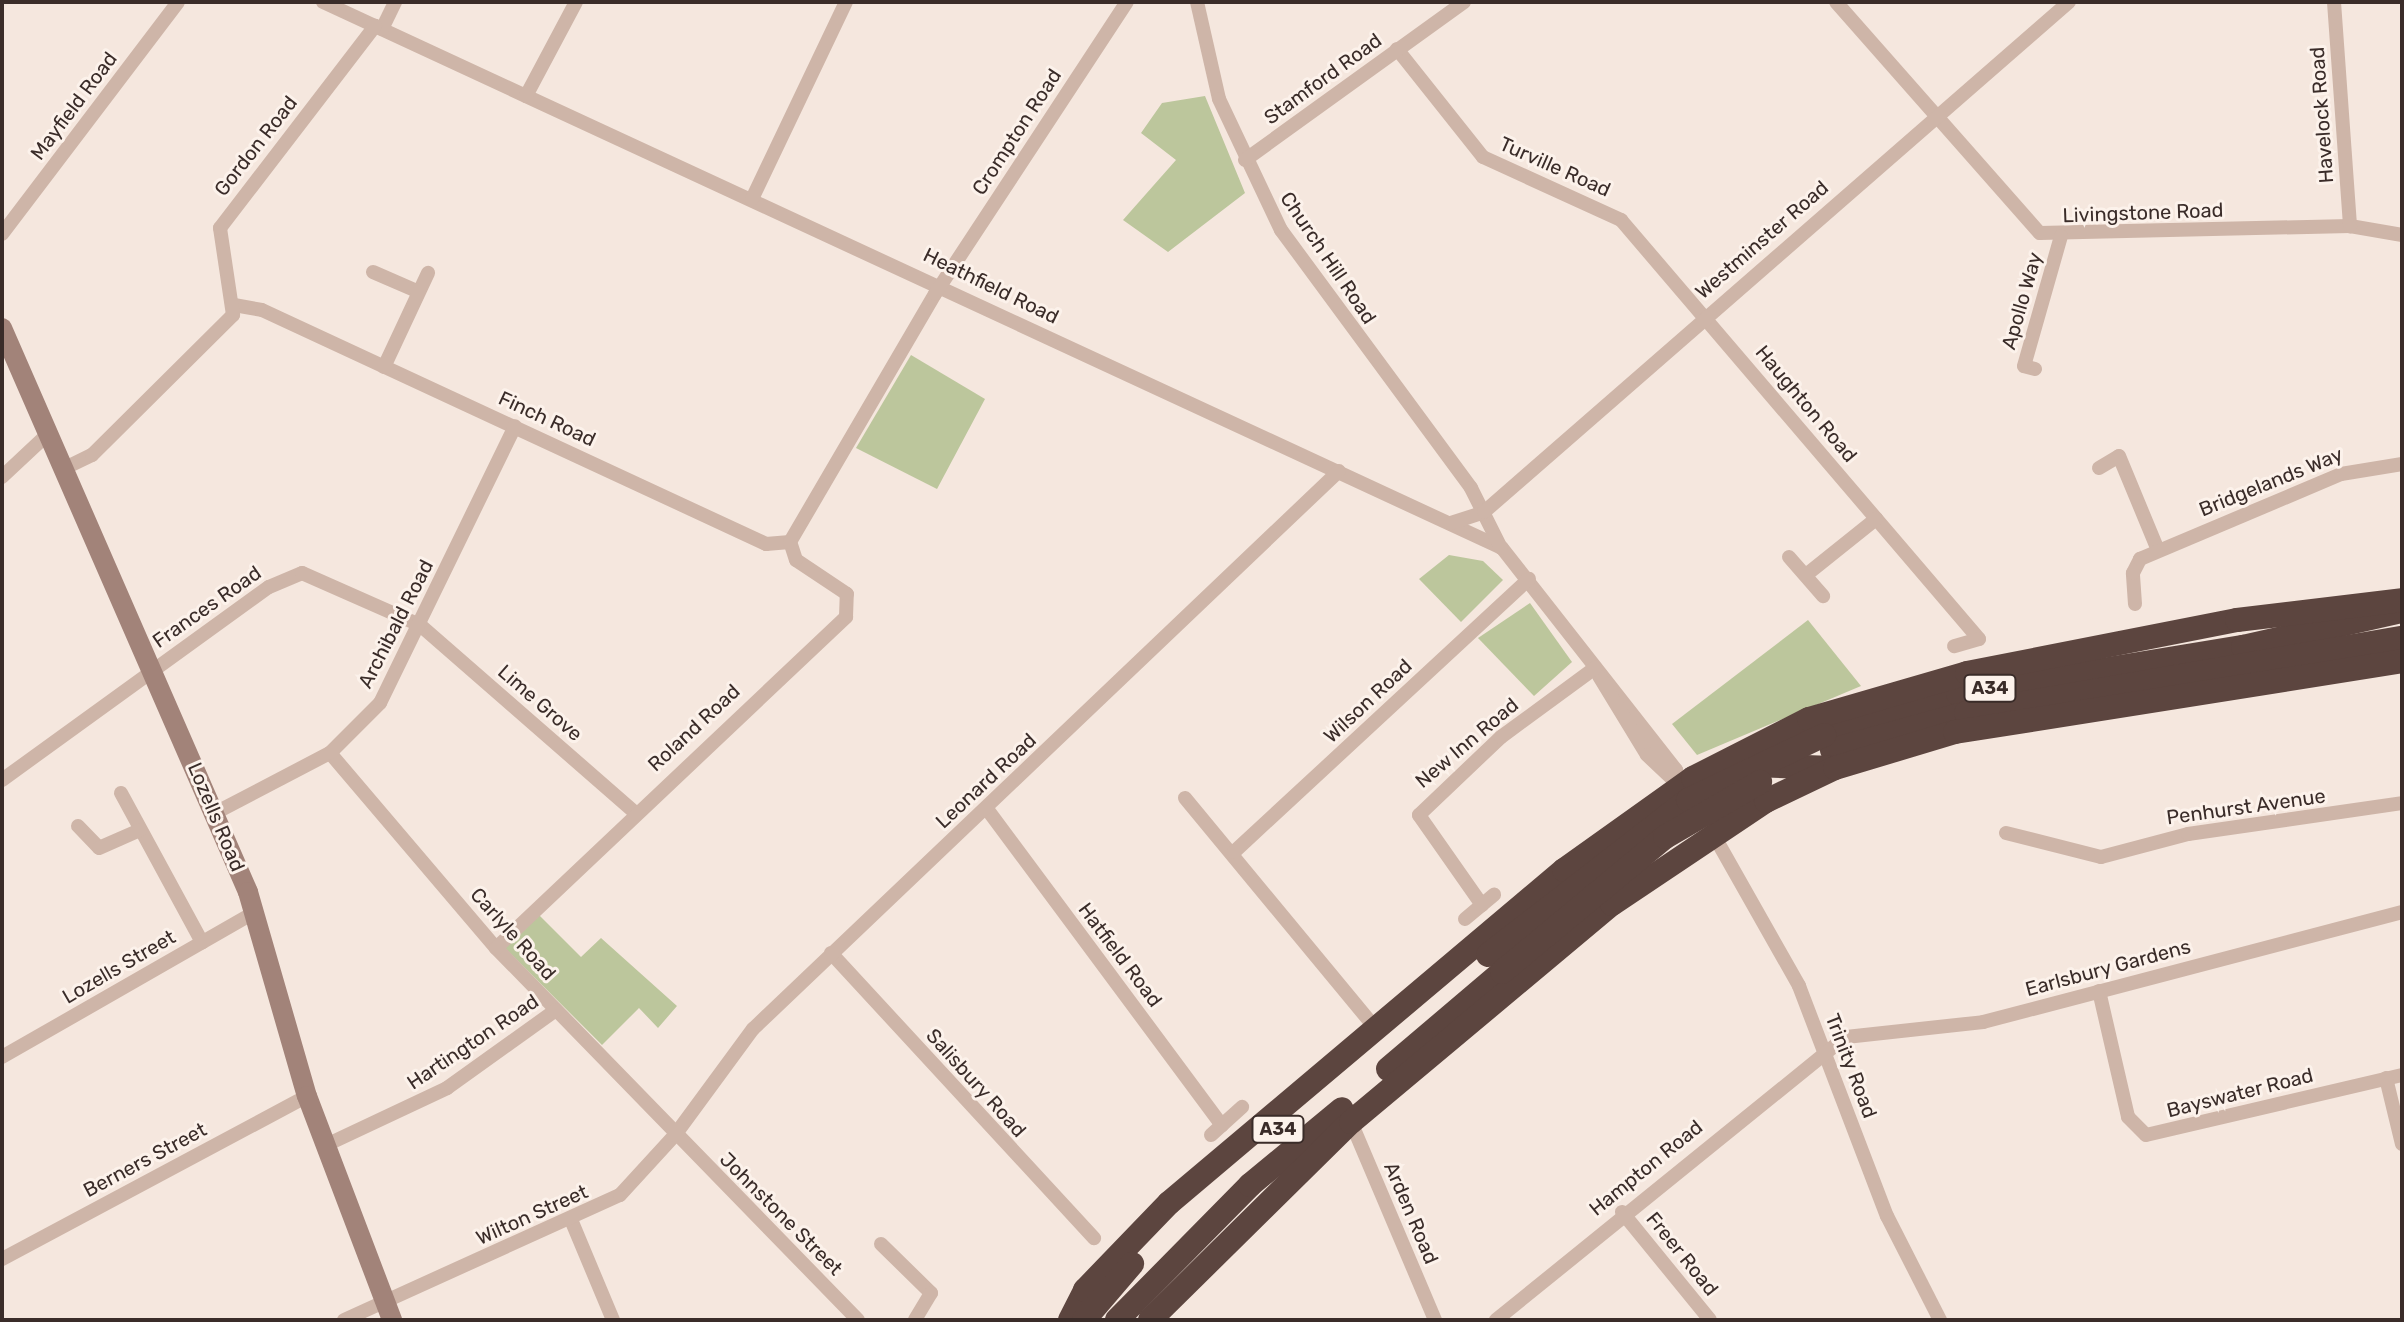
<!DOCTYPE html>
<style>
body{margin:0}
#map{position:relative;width:2404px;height:1322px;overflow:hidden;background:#f5e7de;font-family:Rubik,sans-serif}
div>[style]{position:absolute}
.green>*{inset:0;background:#bcc69c}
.street>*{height:14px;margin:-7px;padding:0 7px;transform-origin:7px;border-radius:7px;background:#ceb5a8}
.secondary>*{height:20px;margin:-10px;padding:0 10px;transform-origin:10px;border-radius:10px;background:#a28379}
.highway>*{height:24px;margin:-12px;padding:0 12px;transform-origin:12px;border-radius:12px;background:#5c453f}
.highway-bridge>*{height:24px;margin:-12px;padding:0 12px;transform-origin:12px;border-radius:12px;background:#5c453f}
span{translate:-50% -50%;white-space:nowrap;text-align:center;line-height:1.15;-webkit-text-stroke:6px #fcf2eb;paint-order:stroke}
.shield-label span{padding:2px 6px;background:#fcf2eb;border:2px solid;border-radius:6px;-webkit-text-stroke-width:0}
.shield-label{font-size:18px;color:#3a2c29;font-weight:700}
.street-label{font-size:20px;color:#3a2c29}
.frame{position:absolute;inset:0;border:4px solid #3a2c29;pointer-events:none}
</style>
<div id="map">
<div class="green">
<div style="clip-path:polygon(1205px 96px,1245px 193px,1168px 252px,1123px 220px,1176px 160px,1141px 133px,1162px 103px)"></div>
<div style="clip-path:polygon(911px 355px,985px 399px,937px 489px,856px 448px)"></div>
<div style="clip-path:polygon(1449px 555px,1483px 561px,1503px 580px,1461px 622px,1419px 579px)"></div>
<div style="clip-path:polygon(1530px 603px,1572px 662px,1534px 696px,1478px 638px)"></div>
<div style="clip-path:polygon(1808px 620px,1861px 686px,1697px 755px,1672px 724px)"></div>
<div style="clip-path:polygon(539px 915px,581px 957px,601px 938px,677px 1006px,658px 1028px,639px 1008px,602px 1045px,504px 947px)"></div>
</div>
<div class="street">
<div style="left:323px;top:2px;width:1299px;rotate:24.85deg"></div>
<div style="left:1502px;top:548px;width:282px;rotate:51.9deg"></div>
<div style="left:1676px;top:770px;width:23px;rotate:70deg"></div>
<div style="left:1197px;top:2px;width:99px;rotate:77.2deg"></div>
<div style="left:1219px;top:99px;width:145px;rotate:64.7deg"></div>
<div style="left:1281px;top:230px;width:320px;rotate:53.6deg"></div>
<div style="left:1471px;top:488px;width:67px;rotate:63.4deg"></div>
<div style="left:1836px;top:2px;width:308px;rotate:48.6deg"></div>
<div style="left:2040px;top:233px;width:310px;rotate:-1.3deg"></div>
<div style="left:2350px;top:226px;width:53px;rotate:9.8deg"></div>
<div style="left:2334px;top:2px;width:225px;rotate:85.9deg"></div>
<div style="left:382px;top:29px;width:30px;rotate:-64deg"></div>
<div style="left:1397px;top:49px;width:138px;rotate:51.5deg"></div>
<div style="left:1483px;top:157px;width:152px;rotate:24.5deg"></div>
<div style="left:1621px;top:220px;width:551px;rotate:49.49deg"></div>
<div style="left:1979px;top:639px;width:26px;rotate:164deg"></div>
<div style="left:526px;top:96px;width:106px;rotate:-62deg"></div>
<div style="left:1245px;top:160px;width:270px;rotate:-35.8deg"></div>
<div style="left:752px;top:199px;width:218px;rotate:-64.5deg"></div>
<div style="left:2px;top:234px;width:291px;rotate:-52.8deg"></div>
<div style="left:373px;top:272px;width:48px;rotate:23.4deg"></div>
<div style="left:234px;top:305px;width:28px;rotate:10deg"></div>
<div style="left:262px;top:310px;width:556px;rotate:24.9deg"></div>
<div style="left:766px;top:544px;width:24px;rotate:-5deg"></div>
<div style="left:384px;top:367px;width:104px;rotate:-64.9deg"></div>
<div style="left:2035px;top:369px;width:11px;rotate:-165deg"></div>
<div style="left:2024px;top:366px;width:135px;rotate:-74.1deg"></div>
<div style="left:65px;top:468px;width:30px;rotate:-26deg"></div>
<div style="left:92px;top:455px;width:199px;rotate:-44.8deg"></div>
<div style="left:233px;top:315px;width:88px;rotate:-98.5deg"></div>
<div style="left:220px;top:228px;width:255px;rotate:-52.5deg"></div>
<div style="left:2099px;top:468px;width:23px;rotate:-31deg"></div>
<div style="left:2119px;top:456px;width:102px;rotate:67.5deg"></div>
<div style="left:2px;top:477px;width:63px;rotate:-43.1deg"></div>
<div style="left:1451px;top:523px;width:35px;rotate:-18deg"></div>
<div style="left:1484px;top:512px;width:776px;rotate:-41.08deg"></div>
<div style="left:1789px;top:557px;width:52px;rotate:48.9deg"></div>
<div style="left:1806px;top:575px;width:90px;rotate:-38.7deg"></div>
<div style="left:2135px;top:604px;width:31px;rotate:-94deg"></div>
<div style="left:2133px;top:573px;width:16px;rotate:-63deg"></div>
<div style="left:2140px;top:559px;width:218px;rotate:-22.9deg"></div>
<div style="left:2341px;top:474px;width:62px;rotate:-9.3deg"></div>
<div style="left:1599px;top:676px;width:92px;rotate:58.7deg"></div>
<div style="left:1647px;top:755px;width:45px;rotate:43.2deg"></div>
<div style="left:330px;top:753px;width:256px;rotate:49.6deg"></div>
<div style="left:496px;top:948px;width:519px;rotate:45.78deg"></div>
<div style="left:2px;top:780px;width:329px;rotate:-35.9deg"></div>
<div style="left:269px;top:587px;width:36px;rotate:-23deg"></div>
<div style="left:302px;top:573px;width:129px;rotate:23.8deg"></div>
<div style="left:420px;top:625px;width:284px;rotate:41.1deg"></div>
<div style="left:121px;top:793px;width:170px;rotate:61.5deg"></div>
<div style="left:1185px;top:798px;width:300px;rotate:50.4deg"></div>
<div style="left:987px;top:809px;width:394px;rotate:53.4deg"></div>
<div style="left:215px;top:813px;width:130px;rotate:-27.6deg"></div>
<div style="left:330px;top:753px;width:71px;rotate:-45deg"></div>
<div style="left:380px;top:703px;width:308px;rotate:-64deg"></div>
<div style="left:78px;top:826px;width:30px;rotate:46deg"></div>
<div style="left:99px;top:848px;width:45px;rotate:-23.7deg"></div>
<div style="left:1712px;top:832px;width:177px;rotate:60.5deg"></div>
<div style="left:1799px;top:986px;width:246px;rotate:69.1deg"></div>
<div style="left:1887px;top:1216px;width:117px;rotate:63deg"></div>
<div style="left:2006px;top:833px;width:98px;rotate:14.2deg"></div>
<div style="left:2101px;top:857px;width:90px;rotate:-14.8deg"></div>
<div style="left:2188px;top:834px;width:216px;rotate:-8.2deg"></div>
<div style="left:1234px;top:852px;width:402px;rotate:-42.8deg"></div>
<div style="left:1482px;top:905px;width:110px;rotate:-125deg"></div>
<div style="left:1419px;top:815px;width:113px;rotate:-43.6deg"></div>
<div style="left:1501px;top:737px;width:117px;rotate:-36.3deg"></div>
<div style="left:1465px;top:919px;width:38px;rotate:-40deg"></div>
<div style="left:496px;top:948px;width:482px;rotate:-43.4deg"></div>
<div style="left:846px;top:617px;width:23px;rotate:-88deg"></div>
<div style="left:847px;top:594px;width:61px;rotate:-146.3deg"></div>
<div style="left:796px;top:560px;width:19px;rotate:-108deg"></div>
<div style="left:790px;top:542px;width:287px;rotate:-59.7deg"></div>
<div style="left:935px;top:294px;width:349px;rotate:-56.7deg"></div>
<div style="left:831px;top:953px;width:388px;rotate:47.3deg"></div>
<div style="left:2099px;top:991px;width:129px;rotate:77deg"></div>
<div style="left:2128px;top:1117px;width:25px;rotate:45deg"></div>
<div style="left:2146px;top:1135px;width:263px;rotate:-13.2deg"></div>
<div style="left:2px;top:1057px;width:292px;rotate:-29.8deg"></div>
<div style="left:2386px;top:1078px;width:68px;rotate:76.4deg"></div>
<div style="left:1351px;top:1122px;width:215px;rotate:67deg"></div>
<div style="left:1211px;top:1135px;width:42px;rotate:-42.1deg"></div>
<div style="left:324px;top:1146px;width:136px;rotate:-25.2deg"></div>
<div style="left:447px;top:1088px;width:134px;rotate:-35.6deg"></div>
<div style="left:1622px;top:1212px;width:139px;rotate:50.8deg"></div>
<div style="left:572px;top:1222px;width:106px;rotate:67.3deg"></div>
<div style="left:881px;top:1244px;width:70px;rotate:44.4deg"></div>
<div style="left:931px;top:1293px;width:31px;rotate:121deg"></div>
<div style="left:2px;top:1259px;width:346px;rotate:-28.1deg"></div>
<div style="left:344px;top:1320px;width:303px;rotate:-24.4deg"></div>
<div style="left:620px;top:1195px;width:81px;rotate:-47.5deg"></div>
<div style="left:675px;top:1135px;width:132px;rotate:-53.7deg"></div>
<div style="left:753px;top:1029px;width:809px;rotate:-43.6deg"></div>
<div style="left:1496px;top:1320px;width:450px;rotate:-39deg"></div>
<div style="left:1846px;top:1037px;width:138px;rotate:-6.2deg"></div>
<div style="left:1983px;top:1022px;width:433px;rotate:-14.7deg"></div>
</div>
<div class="secondary">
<div style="left:2px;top:328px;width:615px;rotate:66.43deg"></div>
<div style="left:248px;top:892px;width:212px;rotate:73.9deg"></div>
<div style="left:307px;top:1096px;width:240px;rotate:69.2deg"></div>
</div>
<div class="highway">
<div style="left:1824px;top:735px;width:140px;rotate:-17deg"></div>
<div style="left:1958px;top:694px;width:289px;rotate:-9.4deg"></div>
<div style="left:2243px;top:647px;width:163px;rotate:-12.8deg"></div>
<div style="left:1832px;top:750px;width:139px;rotate:-15.4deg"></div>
<div style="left:1966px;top:713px;width:442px;rotate:-9.8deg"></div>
<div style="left:1753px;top:765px;width:80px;rotate:2.1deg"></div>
<div style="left:1388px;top:1069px;width:150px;rotate:-40.4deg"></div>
<div style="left:1070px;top:1320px;width:34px;rotate:-63deg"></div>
<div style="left:1085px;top:1290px;width:121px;rotate:-46deg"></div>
<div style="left:1169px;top:1203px;width:517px;rotate:-40.13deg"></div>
<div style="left:1564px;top:870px;width:158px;rotate:-35.5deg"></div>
<div style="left:1693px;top:778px;width:130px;rotate:-27deg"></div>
<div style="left:1809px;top:719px;width:165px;rotate:-16.2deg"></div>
<div style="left:1967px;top:673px;width:275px;rotate:-11.1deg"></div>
<div style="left:2237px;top:620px;width:166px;rotate:-6.9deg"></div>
<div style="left:1084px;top:1320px;width:74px;rotate:-49.4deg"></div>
<div style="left:1117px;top:1320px;width:190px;rotate:-45.4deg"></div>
<div style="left:1250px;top:1185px;width:119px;rotate:-39.6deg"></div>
<div style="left:1150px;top:1320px;width:282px;rotate:-44.6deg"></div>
<div style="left:1351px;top:1122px;width:340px;rotate:-39.9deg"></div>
<div style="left:1612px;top:904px;width:185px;rotate:-33.8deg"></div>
<div style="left:1766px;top:801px;width:76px;rotate:-25.6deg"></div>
<div style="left:1835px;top:768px;width:125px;rotate:-16.7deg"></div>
<div style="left:1955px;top:732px;width:453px;rotate:-9deg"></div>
</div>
<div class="highway-bridge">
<div style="left:1488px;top:955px;width:253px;rotate:-37.8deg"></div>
<div style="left:1688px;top:800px;width:151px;rotate:-25.5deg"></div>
<div style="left:1502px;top:972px;width:212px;rotate:-39.6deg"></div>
<div style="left:1665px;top:837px;width:110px;rotate:-30.1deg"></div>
</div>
<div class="shield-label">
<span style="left:1990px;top:688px">A34</span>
<span style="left:1278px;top:1129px">A34</span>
</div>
<div class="street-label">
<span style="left:1323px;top:79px;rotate:-36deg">Stamford Road</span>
<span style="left:74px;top:106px;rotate:-53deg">Mayfield Road</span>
<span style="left:2322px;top:115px;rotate:-94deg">Havelock Road</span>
<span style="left:1017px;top:132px;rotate:-57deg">Crompton Road</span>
<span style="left:256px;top:146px;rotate:-52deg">Gordon Road</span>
<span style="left:1555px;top:167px;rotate:24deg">Turville Road</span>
<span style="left:2143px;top:213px;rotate:-2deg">Livingstone Road</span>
<span style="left:1762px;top:240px;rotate:-41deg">Westminster Road</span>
<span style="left:1328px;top:258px;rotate:56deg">Church Hill Road</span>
<span style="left:991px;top:286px;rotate:26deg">Heathfield Road</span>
<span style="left:2022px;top:301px;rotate:-74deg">Apollo Way</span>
<span style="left:1806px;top:404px;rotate:50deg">Haughton Road</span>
<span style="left:547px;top:419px;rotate:25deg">Finch Road</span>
<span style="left:2271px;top:482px;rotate:-22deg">Bridgelands Way</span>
<span style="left:207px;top:607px;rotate:-35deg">Frances Road</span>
<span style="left:396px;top:624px;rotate:-63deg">Archibald Road</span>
<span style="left:1368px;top:701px;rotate:-43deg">Wilson Road</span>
<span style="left:540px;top:703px;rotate:41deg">Lime Grove</span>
<span style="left:694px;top:728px;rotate:-43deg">Roland Road</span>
<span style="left:1467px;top:743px;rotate:-40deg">New Inn Road</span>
<span style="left:986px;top:781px;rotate:-43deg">Leonard Road</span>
<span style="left:2246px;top:807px;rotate:-8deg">Penhurst Avenue</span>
<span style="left:216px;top:817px;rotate:67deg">Lozells Road</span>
<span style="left:513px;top:934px;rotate:48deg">Carlyle Road</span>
<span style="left:1120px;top:955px;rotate:53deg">Hatfield Road</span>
<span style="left:119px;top:967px;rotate:-30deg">Lozells Street</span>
<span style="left:2108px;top:968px;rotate:-15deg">Earlsbury Gardens</span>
<span style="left:473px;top:1042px;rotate:-34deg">Hartington Road</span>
<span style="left:1851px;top:1066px;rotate:69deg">Trinity Road</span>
<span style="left:976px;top:1083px;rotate:48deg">Salisbury Road</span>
<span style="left:2240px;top:1093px;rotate:-14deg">Bayswater Road</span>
<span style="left:145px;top:1160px;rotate:-28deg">Berners Street</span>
<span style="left:1646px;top:1168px;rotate:-39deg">Hampton Road</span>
<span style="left:1411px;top:1213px;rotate:67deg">Arden Road</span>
<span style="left:781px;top:1214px;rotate:45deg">Johnstone Street</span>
<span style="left:532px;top:1215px;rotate:-24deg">Wilton Street</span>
<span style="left:1682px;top:1254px;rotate:51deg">Freer Road</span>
</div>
<div class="frame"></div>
</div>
